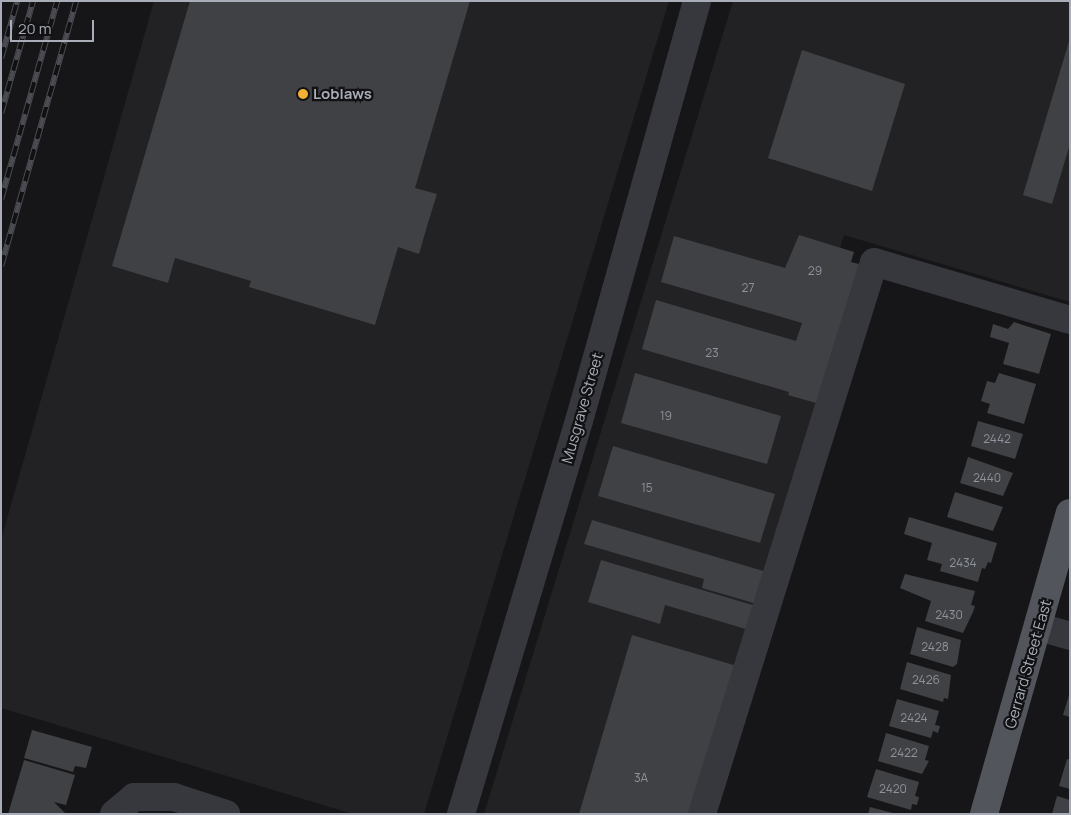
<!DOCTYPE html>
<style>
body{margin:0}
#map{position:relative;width:1071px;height:815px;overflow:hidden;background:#161618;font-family:Manrope,sans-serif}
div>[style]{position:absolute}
.built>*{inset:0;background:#222225}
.building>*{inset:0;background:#404145}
.minor>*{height:28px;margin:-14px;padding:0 14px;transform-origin:14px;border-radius:14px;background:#37383d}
.major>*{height:28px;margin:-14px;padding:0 14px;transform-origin:14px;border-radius:14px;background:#53555c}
.rail>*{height:5.5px;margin-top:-2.75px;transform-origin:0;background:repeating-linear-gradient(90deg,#111113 0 11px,#4a4c52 0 22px);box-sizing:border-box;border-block:1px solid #4a4c52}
.dots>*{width:14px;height:14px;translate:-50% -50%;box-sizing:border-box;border:2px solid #111113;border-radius:50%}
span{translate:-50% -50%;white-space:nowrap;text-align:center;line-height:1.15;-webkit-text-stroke:4.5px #111113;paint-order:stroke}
.number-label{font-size:12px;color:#8e929b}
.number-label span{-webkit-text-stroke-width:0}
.poi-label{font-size:15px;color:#a8adb8;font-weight:700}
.left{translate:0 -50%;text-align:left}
.street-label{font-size:15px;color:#a8adb8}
.frame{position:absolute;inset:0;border:2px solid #a8adb8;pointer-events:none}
.scale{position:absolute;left:10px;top:20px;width:84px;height:22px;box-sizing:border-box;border:2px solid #a8adb8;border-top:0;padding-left:6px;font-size:15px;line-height:18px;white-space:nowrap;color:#a8adb8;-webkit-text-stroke:4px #111113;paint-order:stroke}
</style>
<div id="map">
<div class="built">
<div style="clip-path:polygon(154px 1px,669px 1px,424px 814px,353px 814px,1px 708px,1px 540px)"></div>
<div style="clip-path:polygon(733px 1px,1070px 1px,1070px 302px,844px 235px,836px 263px,853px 278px,701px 814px,484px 814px)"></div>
</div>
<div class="building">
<div style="clip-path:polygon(190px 1px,470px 1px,415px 188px,437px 194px,428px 223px,419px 254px,398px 247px,375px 325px,249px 287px,251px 281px,175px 258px,168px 283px,112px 266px)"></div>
<div style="clip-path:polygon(1070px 38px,1070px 144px,1052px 204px,1023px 195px)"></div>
<div style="clip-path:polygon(802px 50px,905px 84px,872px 191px,768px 158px)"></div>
<div style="clip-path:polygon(799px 235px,854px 252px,851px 262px,863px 265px,823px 405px,788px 395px,789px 392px,642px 349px,656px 300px,796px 341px,802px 323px,661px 282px,674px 236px,785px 268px)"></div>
<div style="clip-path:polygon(1014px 322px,1051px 334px,1039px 374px,1003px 364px,1009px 343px,990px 337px,993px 324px,1008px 329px)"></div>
<div style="clip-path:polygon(635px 373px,781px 416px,767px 464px,621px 423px)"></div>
<div style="clip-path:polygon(999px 373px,1036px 384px,1024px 424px,987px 413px,990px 404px,981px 401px,987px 381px,995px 383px)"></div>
<div style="clip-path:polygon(978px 421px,1023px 434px,1015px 459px,971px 446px)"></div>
<div style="clip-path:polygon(613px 446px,775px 494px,760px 543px,598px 496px)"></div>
<div style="clip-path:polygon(968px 457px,1013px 473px,1003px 496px,960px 483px)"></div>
<div style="clip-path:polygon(955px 492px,1003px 507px,993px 531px,947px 517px)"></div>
<div style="clip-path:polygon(909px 517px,997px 543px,991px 563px,988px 562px,985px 569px,982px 568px,978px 582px,940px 571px,942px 564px,927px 560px,932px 543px,904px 534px)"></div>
<div style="clip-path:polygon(592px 520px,773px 574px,764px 606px,702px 588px,704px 579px,584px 544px)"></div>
<div style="clip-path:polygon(601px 560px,756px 606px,749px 630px,665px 605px,660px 624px,588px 602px)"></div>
<div style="clip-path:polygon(905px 574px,975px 591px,971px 605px,975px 606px,973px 612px,963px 633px,925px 621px,931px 601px,900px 588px)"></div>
<div style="clip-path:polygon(917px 627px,961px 640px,957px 664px,953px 667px,910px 654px)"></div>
<div style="clip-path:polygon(632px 635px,737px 666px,694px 814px,579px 814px)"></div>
<div style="clip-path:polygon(907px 662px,951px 675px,948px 699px,944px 698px,943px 702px,900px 689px)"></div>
<div style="clip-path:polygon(1069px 695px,1070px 695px,1070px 717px,1063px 715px)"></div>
<div style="clip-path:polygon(897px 699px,939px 711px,935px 725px,940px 726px,938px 733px,933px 731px,931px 738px,889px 726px)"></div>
<div style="clip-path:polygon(32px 730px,92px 747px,86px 768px,75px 766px,73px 772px,24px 758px)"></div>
<div style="clip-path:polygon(886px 733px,929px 746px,925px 760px,929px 761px,922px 774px,878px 761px)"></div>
<div style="clip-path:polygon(1067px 759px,1070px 760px,1070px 789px,1059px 786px)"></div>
<div style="clip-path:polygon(24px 760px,75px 775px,66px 805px,54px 802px,66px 814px,8px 814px)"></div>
<div style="clip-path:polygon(876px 769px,919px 782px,915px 796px,919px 797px,917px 805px,912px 804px,911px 810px,867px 797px)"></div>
<div style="clip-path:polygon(1057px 796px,1070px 800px,1070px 814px,1052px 814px)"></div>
<div style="clip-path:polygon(870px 807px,893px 813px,893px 814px,868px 814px)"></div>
</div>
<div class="minor">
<div style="left:1039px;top:627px;width:32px;rotate:16deg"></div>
<div style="left:114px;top:814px;width:26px;rotate:-40deg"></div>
<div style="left:134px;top:797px;width:40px"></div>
<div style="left:174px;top:797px;width:55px;rotate:18.1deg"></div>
<div style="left:461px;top:814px;width:410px;rotate:-73.3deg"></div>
<div style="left:579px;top:421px;width:436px;rotate:-74.3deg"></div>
<div style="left:702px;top:814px;width:578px;rotate:-72.69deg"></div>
<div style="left:874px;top:262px;width:204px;rotate:16.5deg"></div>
</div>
<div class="major">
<div style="left:984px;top:814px;width:313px;rotate:-74.1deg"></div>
</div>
<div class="rail">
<div style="left:1px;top:58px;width:59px;rotate:-74.3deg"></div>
<div style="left:1px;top:113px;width:116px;rotate:-74.1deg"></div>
<div style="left:1px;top:199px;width:206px;rotate:-74.2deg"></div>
<div style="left:1px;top:266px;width:275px;rotate:-74.2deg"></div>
</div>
<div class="dots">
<div style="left:303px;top:94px;background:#f2b134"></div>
</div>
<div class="number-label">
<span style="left:815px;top:271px">29</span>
<span style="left:748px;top:288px">27</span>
<span style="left:712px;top:353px">23</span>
<span style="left:666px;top:416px">19</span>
<span style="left:997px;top:439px">2442</span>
<span style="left:987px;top:478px">2440</span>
<span style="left:647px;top:488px">15</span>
<span style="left:963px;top:563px">2434</span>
<span style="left:949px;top:615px">2430</span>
<span style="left:935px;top:647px">2428</span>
<span style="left:926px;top:680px">2426</span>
<span style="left:914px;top:718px">2424</span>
<span style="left:904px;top:753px">2422</span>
<span style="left:641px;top:778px">3A</span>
<span style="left:893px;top:789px">2420</span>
</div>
<div class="poi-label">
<span class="left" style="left:313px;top:94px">Loblaws</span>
</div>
<div class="street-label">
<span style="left:582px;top:408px;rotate:-74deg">Musgrave Street</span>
<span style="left:1028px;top:664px;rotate:-74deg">Gerrard Street East</span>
</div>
<div class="frame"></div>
<div class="scale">20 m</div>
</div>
